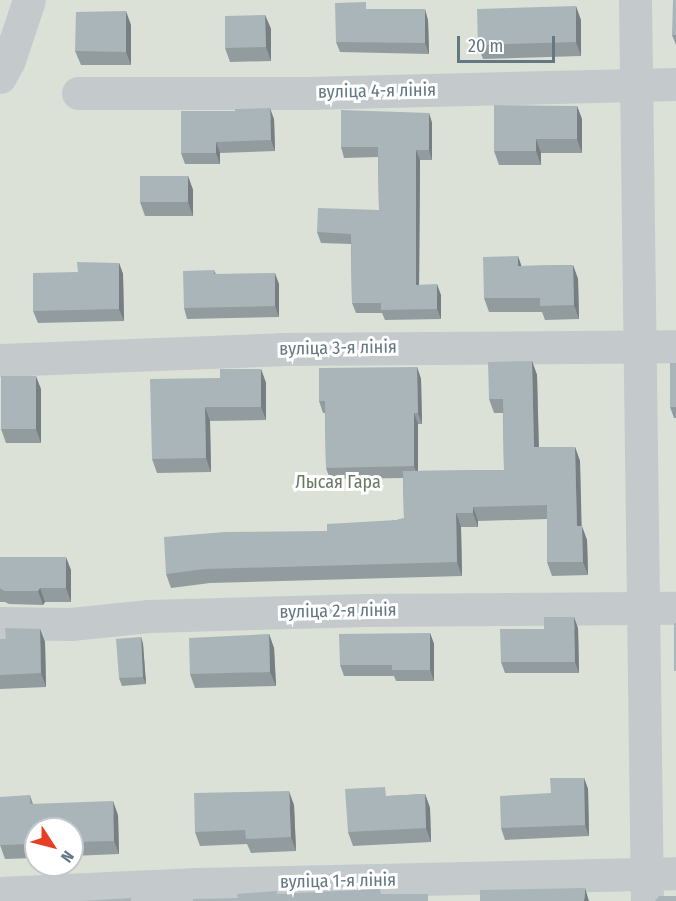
<!DOCTYPE html>
<meta charset="utf-8">
<style>
body{margin:0}
#map{position:relative;width:676px;height:901px;overflow:hidden;background:#f9f8f6;font-family:"Fira Sans Condensed",sans-serif}
div>[style]{position:absolute}
.green>*{inset:0;background:#dbe1d7}
.street>*{height:33px;margin:-16.5px;padding:0 16.5px;transform-origin:16.5px;border-radius:16.5px;background:#c4c9cc}
.wall>*{inset:0;background:#929c9f}
.shaded-wall>*{inset:0;background:#777f82}
.building>*{inset:0;background:#aab5b9}
span{translate:-50% -50%;white-space:nowrap;text-align:center;line-height:1.15;-webkit-text-stroke:6px #fff;paint-order:stroke}
.street-label{font-size:18px;color:#637882}
.park-label{font-size:18px;color:#697a62}
.north{position:absolute;left:24px;top:817px;width:60px;height:60px;box-sizing:border-box;background:#fff;border:2px solid #c1c9cd;border-radius:50%;rotate:126deg;font-size:16px;font-weight:700;line-height:24px;text-align:center;color:#637882}
.north::after{content:'';display:block;margin:auto;width:21px;height:27px;background:#e93c25;clip-path:polygon(50% 0,100% 100%,50% 72%,0 100%)}
.scale{position:absolute;left:457px;top:36px;width:98px;height:27px;box-sizing:border-box;border:3px solid #637882;border-top:0;padding-left:8px;font-size:18px;line-height:21px;white-space:nowrap;color:#637882;-webkit-text-stroke:4px #fff;paint-order:stroke}
</style>
<div id="map">
<div class="green">
<div style="clip-path:polygon(evenodd,0 0,676px 0,676px 901px,0 901px,0 0,36px 829px,72px 829px,72px 865px,36px 865px,36px 829px)"></div>
</div>
<div class="street">
<div style="left:635px;top:0;width:901px;rotate:89.24deg"></div>
<div style="left:0;top:77px;width:19px;rotate:-62deg"></div>
<div style="left:9px;top:60px;width:63px;rotate:-71.6deg"></div>
<div style="left:78px;top:93px;width:230px"></div>
<div style="left:308px;top:93px;width:368px;rotate:-1.4deg"></div>
<div style="left:0;top:360px;width:281px;rotate:-2.2deg"></div>
<div style="left:281px;top:349px;width:395px;rotate:-0.4deg"></div>
<div style="left:0;top:623px;width:71px;rotate:0.8deg"></div>
<div style="left:71px;top:624px;width:78px;rotate:-5.9deg"></div>
<div style="left:149px;top:616px;width:216px;rotate:-1.6deg"></div>
<div style="left:365px;top:610px;width:311px;rotate:-0.4deg"></div>
<div style="left:0;top:893px;width:197px;rotate:-2.6deg"></div>
<div style="left:197px;top:884px;width:479px;rotate:-1.3deg"></div>
</div>
<div class="wall">
<div style="clip-path:polygon(676px 0,676px 45px,672px 35px)"></div>
<div style="clip-path:polygon(368px 9px,428px 20px,429px 54px,340px 52px,336px 42px)"></div>
<div style="clip-path:polygon(265px 15px,271px 29px,271px 61px,230px 62px,225px 48px)"></div>
<div style="clip-path:polygon(581px 20px,581px 56px,483px 59px,478px 45px)"></div>
<div style="clip-path:polygon(131px 25px,131px 65px,81px 65px,75px 51px)"></div>
<div style="clip-path:polygon(577px 106px,582px 119px,582px 153px,541px 153px,541px 165px,499px 165px,494px 151px)"></div>
<div style="clip-path:polygon(429px 113px,432px 123px,432px 160px,420px 160px,419px 285px,441px 295px,441px 319px,385px 320px,382px 313px,356px 313px,352px 303px,351px 244px,321px 243px,317px 232px,379px 210px,378px 157px,344px 158px,341px 147px)"></div>
<div style="clip-path:polygon(274px 119px,275px 151px,220px 153px,220px 164px,185px 164px,181px 153px)"></div>
<div style="clip-path:polygon(188px 176px,193px 190px,193px 216px,145px 216px,140px 202px)"></div>
<div style="clip-path:polygon(119px 263px,123px 274px,124px 321px,38px 323px,33px 311px)"></div>
<div style="clip-path:polygon(573px 265px,578px 279px,579px 319px,545px 320px,542px 312px,489px 312px,484px 298px,522px 266px)"></div>
<div style="clip-path:polygon(214px 270px,216px 274px,279px 284px,279px 317px,187px 319px,184px 308px)"></div>
<div style="clip-path:polygon(532px 361px,537px 375px,539px 447px,575px 447px,580px 461px,581px 526px,587px 540px,588px 575px,552px 576px,547px 562px,547px 519px,478px 521px,478px 527px,461px 527px,462px 576px,210px 583px,171px 588px,166px 574px,327px 531px,397px 520px,404px 518px,403px 478px,330px 479px,326px 468px,325px 413px,323px 413px,319px 401px,417px 367px,421px 379px,422px 424px,418px 424px,418px 471px,504px 470px,503px 413px,494px 413px,489px 399px)"></div>
<div style="clip-path:polygon(676px 363px,676px 418px,674px 418px,670px 407px)"></div>
<div style="clip-path:polygon(261px 369px,266px 383px,266px 420px,210px 421px,211px 472px,157px 473px,152px 459px,220px 378px)"></div>
<div style="clip-path:polygon(41px 389px,41px 443px,6px 443px,1px 429px)"></div>
<div style="clip-path:polygon(0 557px,71px 570px,71px 602px,45px 602px,43px 605px,9px 604px,5px 602px,0 602px)"></div>
<div style="clip-path:polygon(578px 628px,579px 673px,505px 673px,501px 662px)"></div>
<div style="clip-path:polygon(40px 629px,45px 642px,46px 687px,0 689px,0 639px,6px 639px)"></div>
<div style="clip-path:polygon(430px 633px,434px 644px,434px 681px,396px 681px,394px 676px,344px 676px,340px 665px)"></div>
<div style="clip-path:polygon(269px 634px,274px 648px,276px 686px,195px 688px,190px 674px)"></div>
<div style="clip-path:polygon(141px 637px,143px 644px,146px 684px,122px 686px,119px 678px)"></div>
<div style="clip-path:polygon(584px 778px,588px 789px,589px 836px,505px 840px,501px 828px)"></div>
<div style="clip-path:polygon(425px 794px,430px 808px,431px 842px,353px 846px,348px 832px,389px 796px)"></div>
<div style="clip-path:polygon(30px 795px,33px 804px,118px 815px,119px 854px,72px 856px,72px 829px,36px 829px,36px 858px,5px 859px,0 845px)"></div>
<div style="clip-path:polygon(294px 805px,296px 851px,251px 853px,247px 844px,200px 846px,195px 832px)"></div>
</div>
<div class="shaded-wall">
<div style="clip-path:polygon(576px 6px,581px 20px,581px 56px,576px 42px)"></div>
<div style="clip-path:polygon(425px 9px,428px 20px,429px 54px,425px 43px)"></div>
<div style="clip-path:polygon(126px 11px,131px 25px,131px 65px,126px 52px)"></div>
<div style="clip-path:polygon(265px 15px,271px 29px,271px 61px,266px 47px)"></div>
<div style="clip-path:polygon(577px 106px,582px 119px,582px 153px,577px 139px)"></div>
<div style="clip-path:polygon(270px 108px,274px 119px,275px 151px,271px 140px)"></div>
<div style="clip-path:polygon(429px 113px,432px 123px,432px 160px,429px 150px)"></div>
<div style="clip-path:polygon(536px 139px,541px 153px,541px 165px,536px 151px)"></div>
<div style="clip-path:polygon(216px 142px,220px 153px,220px 164px,216px 153px)"></div>
<div style="clip-path:polygon(416px 150px,420px 160px,419px 295px,416px 285px)"></div>
<div style="clip-path:polygon(188px 176px,193px 190px,193px 216px,188px 202px)"></div>
<div style="clip-path:polygon(518px 256px,523px 270px,518px 266px)"></div>
<div style="clip-path:polygon(119px 263px,123px 274px,124px 321px,119px 309px)"></div>
<div style="clip-path:polygon(573px 265px,578px 279px,579px 319px,574px 305px)"></div>
<div style="clip-path:polygon(275px 273px,279px 284px,279px 317px,275px 306px)"></div>
<div style="clip-path:polygon(437px 284px,441px 295px,441px 319px,437px 309px)"></div>
<div style="clip-path:polygon(532px 361px,537px 375px,539px 461px,534px 447px)"></div>
<div style="clip-path:polygon(417px 367px,421px 379px,422px 424px,418px 413px)"></div>
<div style="clip-path:polygon(261px 369px,266px 383px,266px 420px,261px 407px)"></div>
<div style="clip-path:polygon(36px 376px,41px 389px,41px 443px,36px 429px)"></div>
<div style="clip-path:polygon(205px 407px,210px 421px,211px 472px,206px 458px)"></div>
<div style="clip-path:polygon(414px 413px,418px 424px,418px 478px,414px 466px)"></div>
<div style="clip-path:polygon(575px 447px,580px 461px,582px 540px,577px 526px)"></div>
<div style="clip-path:polygon(473px 507px,478px 521px,478px 527px,473px 513px)"></div>
<div style="clip-path:polygon(456px 513px,461px 527px,462px 576px,457px 562px)"></div>
<div style="clip-path:polygon(582px 526px,587px 540px,588px 575px,583px 562px)"></div>
<div style="clip-path:polygon(66px 557px,71px 570px,71px 602px,66px 588px)"></div>
<div style="clip-path:polygon(40px 588px,45px 602px,43px 605px,38px 591px)"></div>
<div style="clip-path:polygon(574px 617px,578px 628px,579px 673px,575px 662px)"></div>
<div style="clip-path:polygon(40px 629px,45px 642px,46px 687px,41px 673px)"></div>
<div style="clip-path:polygon(430px 633px,434px 644px,434px 681px,430px 670px)"></div>
<div style="clip-path:polygon(269px 634px,274px 648px,276px 686px,270px 672px)"></div>
<div style="clip-path:polygon(141px 637px,143px 644px,146px 684px,143px 677px)"></div>
<div style="clip-path:polygon(584px 778px,588px 789px,589px 836px,585px 825px)"></div>
<div style="clip-path:polygon(289px 791px,294px 805px,296px 851px,291px 837px)"></div>
<div style="clip-path:polygon(425px 794px,430px 808px,431px 842px,426px 828px)"></div>
<div style="clip-path:polygon(113px 801px,118px 815px,119px 854px,114px 841px)"></div>
<div style="clip-path:polygon(585px 888px,589px 901px,584px 901px)"></div>
</div>
<div class="building">
<div style="clip-path:polygon(673px 0,676px 0,676px 35px,672px 35px)"></div>
<div style="clip-path:polygon(366px 2px,366px 9px,425px 9px,425px 43px,336px 42px,335px 3px)"></div>
<div style="clip-path:polygon(576px 6px,576px 42px,478px 45px,477px 9px)"></div>
<div style="clip-path:polygon(126px 11px,126px 52px,75px 51px,76px 12px)"></div>
<div style="clip-path:polygon(265px 15px,266px 47px,225px 48px,225px 16px)"></div>
<div style="clip-path:polygon(494px 105px,577px 106px,577px 139px,536px 139px,536px 151px,494px 151px)"></div>
<div style="clip-path:polygon(270px 108px,271px 140px,216px 142px,216px 153px,181px 153px,181px 111px,235px 111px,235px 109px)"></div>
<div style="clip-path:polygon(341px 110px,429px 113px,429px 150px,416px 150px,416px 285px,437px 284px,437px 309px,381px 310px,381px 303px,352px 303px,351px 234px,317px 232px,318px 208px,379px 210px,378px 147px,341px 147px)"></div>
<div style="clip-path:polygon(140px 176px,188px 176px,188px 202px,140px 202px)"></div>
<div style="clip-path:polygon(518px 256px,518px 266px,573px 265px,574px 305px,540px 306px,540px 298px,484px 298px,483px 257px)"></div>
<div style="clip-path:polygon(77px 262px,119px 263px,119px 309px,33px 311px,33px 273px,78px 272px)"></div>
<div style="clip-path:polygon(214px 270px,214px 274px,275px 273px,275px 306px,184px 308px,183px 271px)"></div>
<div style="clip-path:polygon(532px 361px,534px 447px,575px 447px,577px 526px,582px 526px,583px 562px,547px 562px,547px 505px,473px 507px,473px 513px,456px 513px,457px 562px,205px 569px,166px 574px,164px 537px,225px 532px,327px 531px,327px 524px,397px 520px,404px 518px,403px 471px,504px 470px,503px 399px,489px 399px,488px 362px)"></div>
<div style="clip-path:polygon(670px 363px,676px 363px,676px 407px,670px 407px)"></div>
<div style="clip-path:polygon(417px 367px,418px 413px,414px 413px,414px 466px,326px 468px,325px 401px,319px 401px,319px 368px)"></div>
<div style="clip-path:polygon(220px 369px,261px 369px,261px 407px,205px 407px,206px 458px,152px 459px,150px 379px,220px 378px)"></div>
<div style="clip-path:polygon(1px 376px,36px 376px,36px 429px,1px 429px)"></div>
<div style="clip-path:polygon(0 557px,66px 557px,66px 588px,40px 588px,38px 591px,4px 591px,0 588px)"></div>
<div style="clip-path:polygon(544px 617px,574px 617px,575px 662px,501px 662px,500px 629px,544px 629px)"></div>
<div style="clip-path:polygon(674px 623px,676px 623px,676px 671px,674px 671px)"></div>
<div style="clip-path:polygon(5px 628px,40px 629px,41px 673px,0 675px,0 639px,6px 639px)"></div>
<div style="clip-path:polygon(430px 633px,430px 670px,392px 670px,392px 665px,340px 665px,339px 634px)"></div>
<div style="clip-path:polygon(269px 634px,270px 672px,190px 674px,189px 638px)"></div>
<div style="clip-path:polygon(141px 637px,143px 677px,119px 678px,116px 639px)"></div>
<div style="clip-path:polygon(550px 778px,584px 778px,585px 825px,501px 828px,500px 796px,551px 793px)"></div>
<div style="clip-path:polygon(385px 787px,386px 796px,425px 794px,426px 828px,348px 832px,345px 789px)"></div>
<div style="clip-path:polygon(289px 791px,291px 837px,246px 839px,245px 830px,195px 832px,194px 793px)"></div>
<div style="clip-path:polygon(30px 795px,30px 804px,113px 801px,114px 841px,72px 842px,72px 829px,36px 829px,36px 844px,0 845px,0 797px)"></div>
<div style="clip-path:polygon(585px 888px,584px 901px,480px 901px,480px 890px)"></div>
<div style="clip-path:polygon(380px 889px,381px 894px,428px 894px,428px 901px,193px 901px,193px 899px,238px 898px,237px 894px,277px 891px,277px 894px)"></div>
<div style="clip-path:polygon(659px 896px,676px 896px,676px 901px,655px 901px)"></div>
<div style="clip-path:polygon(131px 898px,131px 901px,82px 901px)"></div>
</div>
<div class="street-label">
<span style="left:377px;top:91px;rotate:-1deg">вуліца 4-я лінія</span>
<span style="left:338px;top:348px;rotate:-1deg">вуліца 3-я лінія</span>
<span style="left:338px;top:611px;rotate:-1deg">вуліца 2-я лінія</span>
<span style="left:338px;top:881px;rotate:-1deg">вуліца 1-я лінія</span>
</div>
<div class="park-label">
<span style="left:338px;top:482px">Лысая Гара</span>
</div>
<div class="north">N</div>
<div class="scale">20 m</div>
</div>
